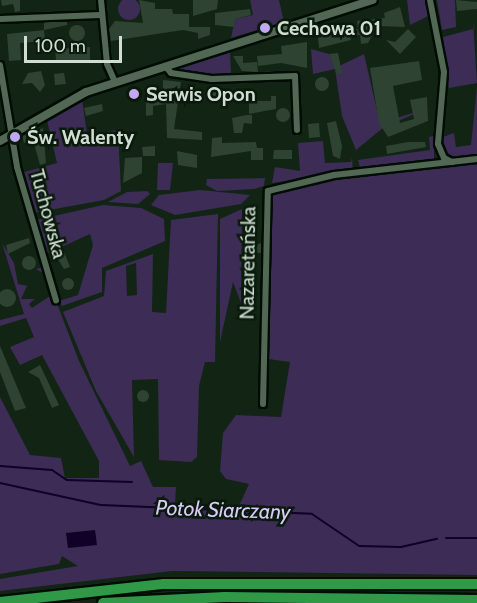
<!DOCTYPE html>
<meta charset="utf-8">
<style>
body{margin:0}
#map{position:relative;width:477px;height:603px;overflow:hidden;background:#122414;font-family:Cabin,sans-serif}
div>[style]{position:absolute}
.green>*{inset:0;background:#3c2c56}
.round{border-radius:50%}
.water>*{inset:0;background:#110027}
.stream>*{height:2px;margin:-1px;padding:0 1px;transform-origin:1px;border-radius:1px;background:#110027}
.building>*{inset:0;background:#2f4332}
.roads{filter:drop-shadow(2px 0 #000d02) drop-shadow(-2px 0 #000d02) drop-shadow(0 2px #000d02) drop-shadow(0 -2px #000d02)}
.minor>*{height:6px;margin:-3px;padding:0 3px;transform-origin:3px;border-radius:3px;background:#526754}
.tertiary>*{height:8px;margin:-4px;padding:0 4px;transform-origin:4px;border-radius:4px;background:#526754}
.motorway>*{height:10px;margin:-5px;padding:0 5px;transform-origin:5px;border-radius:5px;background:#2f9948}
.dots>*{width:16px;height:16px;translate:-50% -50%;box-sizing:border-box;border:3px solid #091a0b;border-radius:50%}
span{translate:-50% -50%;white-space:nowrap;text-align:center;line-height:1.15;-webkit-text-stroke:5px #091a0b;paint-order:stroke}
.poi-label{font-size:20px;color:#d1ddd2;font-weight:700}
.left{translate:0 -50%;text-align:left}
.street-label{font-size:20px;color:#d1ddd2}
.water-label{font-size:21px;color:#dac9fb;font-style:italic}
.scale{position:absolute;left:24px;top:36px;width:98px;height:27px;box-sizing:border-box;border:3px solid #d1ddd2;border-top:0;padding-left:8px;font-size:18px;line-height:21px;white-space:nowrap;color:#d1ddd2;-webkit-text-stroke:4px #091a0b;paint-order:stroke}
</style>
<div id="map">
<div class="green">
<div class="round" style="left:118px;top:-2px;width:22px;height:22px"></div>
<div style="clip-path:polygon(250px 0,279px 0,284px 22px,231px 38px,235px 19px,253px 15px)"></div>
<div style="clip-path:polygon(407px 0,426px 0,428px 16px,410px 25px)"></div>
<div style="clip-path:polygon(437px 0,455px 0,456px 27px,442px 30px)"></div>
<div style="clip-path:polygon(473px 21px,477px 83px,449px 88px,443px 37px,473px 29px)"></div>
<div style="clip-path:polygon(239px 46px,230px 50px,231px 75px,274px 71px,268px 75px,212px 77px,172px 68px)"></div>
<div style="clip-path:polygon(311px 49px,329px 54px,335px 68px,364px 54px,380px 123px,426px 109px,384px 127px,356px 150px,342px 116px,335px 69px,313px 74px)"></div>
<div style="clip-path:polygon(477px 87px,477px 156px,453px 157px,444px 152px,440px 138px,454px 133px,456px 147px,471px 145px)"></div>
<div style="clip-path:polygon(82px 99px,87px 134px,118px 130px,121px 191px,104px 200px,33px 213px,21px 173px,57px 163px,46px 116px)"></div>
<div style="clip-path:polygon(434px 136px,434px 162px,360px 167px,358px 160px,430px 150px,429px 137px)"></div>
<div style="clip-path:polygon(323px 141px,325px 163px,351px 162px,352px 157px,353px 171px,272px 183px,275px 167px,300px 171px,298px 143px)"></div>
<div style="clip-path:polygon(477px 160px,477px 575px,172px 571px,0 591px,0 579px,78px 566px,62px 556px,59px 564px,0 574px,0 397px,30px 455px,61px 458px,65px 478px,99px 478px,99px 461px,42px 355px,20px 365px,10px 347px,34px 337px,26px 318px,0 326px,0 320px,24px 314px,2px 243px,14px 263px,18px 284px,27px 286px,21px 299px,35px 299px,29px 304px,32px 308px,50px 296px,43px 273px,36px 269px,43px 267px,79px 361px,130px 466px,141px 461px,153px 487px,176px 487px,175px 504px,193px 509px,238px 508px,249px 484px,226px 479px,220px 471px,223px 433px,236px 415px,281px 417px,290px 362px,268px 359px,264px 316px,272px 195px,299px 184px)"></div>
<div style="clip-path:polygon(158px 163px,173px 163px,170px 190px,157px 190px)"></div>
<div style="clip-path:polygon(265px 178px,264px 186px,254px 189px,217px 191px,206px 185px,207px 179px)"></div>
<div style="clip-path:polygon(200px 190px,250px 195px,241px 204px,175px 215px,151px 205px,159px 195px)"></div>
<div style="clip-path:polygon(127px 192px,147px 191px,150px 194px,138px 204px,108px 202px)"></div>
<div style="clip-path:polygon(103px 205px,141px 208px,164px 219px,165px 241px,102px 268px,102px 292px,62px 306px,59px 301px,78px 295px,93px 245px,90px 234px,44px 255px,36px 220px)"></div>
<div style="clip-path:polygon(242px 209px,241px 303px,233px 282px,220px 342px,220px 219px)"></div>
<div style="clip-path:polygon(evenodd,218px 214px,215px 362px,205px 362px,199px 386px,197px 457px,191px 462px,159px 460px,158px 379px,132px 380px,134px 457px,96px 391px,63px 312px,104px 296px,106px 271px,153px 254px,152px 312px,166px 313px,171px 220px,218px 214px,136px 263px,137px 295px,127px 296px,126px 266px,136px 263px)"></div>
</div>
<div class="water">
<div style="clip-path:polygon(95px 530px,97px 545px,68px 548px,66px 533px)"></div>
</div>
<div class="stream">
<div style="left:0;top:466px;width:52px;rotate:4.4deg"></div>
<div style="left:52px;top:470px;width:18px;rotate:34deg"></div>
<div style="left:67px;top:480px;width:65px;rotate:1.8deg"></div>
<div style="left:0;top:483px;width:103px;rotate:12.3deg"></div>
<div style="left:101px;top:505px;width:211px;rotate:2.4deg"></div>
<div style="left:312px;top:514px;width:57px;rotate:34.2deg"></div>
<div style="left:359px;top:546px;width:42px;rotate:1.4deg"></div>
<div style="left:401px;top:547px;width:37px;rotate:-13deg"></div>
<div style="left:446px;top:538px;width:31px"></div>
</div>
<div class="building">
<div style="clip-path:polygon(1px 0,20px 0,20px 11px,15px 12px,13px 4px,2px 6px)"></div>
<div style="clip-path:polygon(139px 0,155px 3px,155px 9px,172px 9px,173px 14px,189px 14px,189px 27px,210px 27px,210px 35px,198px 39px,198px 33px,183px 30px,111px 41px,109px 29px,115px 21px,143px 23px)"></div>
<div style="clip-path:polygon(193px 0,218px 0,217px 9px,193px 16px)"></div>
<div style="clip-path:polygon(456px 0,477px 2px,477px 9px,457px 11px)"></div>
<div style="clip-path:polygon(400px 7px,405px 27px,377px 26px,368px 43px,361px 44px,360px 35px,350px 35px,351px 40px,319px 48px,318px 37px,358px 29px,357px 21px,385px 18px,384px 13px)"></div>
<div style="clip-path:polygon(250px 9px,251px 15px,235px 19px,234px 27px,215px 25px,215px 13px)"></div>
<div style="clip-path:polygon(44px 22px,67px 22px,67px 25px,44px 30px)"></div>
<div class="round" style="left:69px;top:25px;width:16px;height:16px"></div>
<div style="clip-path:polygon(408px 29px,416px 37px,400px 54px,386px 40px,395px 42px)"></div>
<div style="clip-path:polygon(44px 30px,45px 41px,20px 43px,21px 60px,9px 61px,7px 34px)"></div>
<div style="clip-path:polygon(307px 42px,307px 68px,281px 63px,258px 66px,257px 56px,282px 54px,281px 46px)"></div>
<div style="clip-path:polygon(90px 47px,90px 60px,56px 60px,55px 49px)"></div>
<div style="clip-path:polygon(338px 53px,342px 73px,337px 75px,329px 54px)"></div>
<div style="clip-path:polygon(233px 56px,243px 56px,243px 63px,257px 62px,258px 72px,242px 71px)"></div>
<div style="clip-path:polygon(419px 61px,422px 80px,393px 86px,400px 123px,414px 119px,410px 100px,427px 97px,428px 121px,388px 137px,379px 123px,370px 68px)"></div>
<div style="clip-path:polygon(41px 71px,45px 85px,40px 92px,32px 83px,22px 84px,28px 73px)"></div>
<div style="clip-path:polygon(64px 73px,66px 84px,55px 85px,54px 74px)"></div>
<div class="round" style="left:315px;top:77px;width:14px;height:14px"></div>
<div style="clip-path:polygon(163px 80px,181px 82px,174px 129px,202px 132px,202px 140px,167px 138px,166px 104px,153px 106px,153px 115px,146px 116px,146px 100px,156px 100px,155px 94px,175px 101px,176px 90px,163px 90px)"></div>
<div style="clip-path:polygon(226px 89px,226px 98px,211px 99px,211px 90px)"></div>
<div style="clip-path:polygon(271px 96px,276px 96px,276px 109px,249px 114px,249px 101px,271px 101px)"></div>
<div style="clip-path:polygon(102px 104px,103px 111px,86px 116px,84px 108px)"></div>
<div class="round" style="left:276px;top:108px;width:14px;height:14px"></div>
<div style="clip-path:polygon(247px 115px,252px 115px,252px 124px,244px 123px,242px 133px,234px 133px,232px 118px)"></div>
<div style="clip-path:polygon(336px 121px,342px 146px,340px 159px,333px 156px,327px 123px)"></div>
<div style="clip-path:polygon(319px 123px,320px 137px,309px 138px,308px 124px)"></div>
<div style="clip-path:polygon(43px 128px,46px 163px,40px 165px,33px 140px,24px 143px,22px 136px)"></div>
<div style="clip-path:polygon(222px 137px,222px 143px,256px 142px,257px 148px,263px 148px,263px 160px,251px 160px,251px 151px,211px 157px,212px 138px)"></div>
<div style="clip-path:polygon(408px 142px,425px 142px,426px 147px,387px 154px,386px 146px)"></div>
<div style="clip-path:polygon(155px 146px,155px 156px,143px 156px,142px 147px)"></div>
<div style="clip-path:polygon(274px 150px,292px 150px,292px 159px,273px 159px)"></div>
<div style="clip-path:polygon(177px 151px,197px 155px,197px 168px,178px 165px)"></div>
<div style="clip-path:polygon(142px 157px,142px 173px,123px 183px,125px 158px)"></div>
<div style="clip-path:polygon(29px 238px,30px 243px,8px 254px,6px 245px)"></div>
<div style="clip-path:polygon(262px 243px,261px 253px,243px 252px,243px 247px)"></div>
<div style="clip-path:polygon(63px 249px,70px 267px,64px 269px,54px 253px)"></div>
<div class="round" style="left:22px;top:256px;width:14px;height:14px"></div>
<div class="round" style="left:62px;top:278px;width:12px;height:12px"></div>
<div class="round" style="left:-2px;top:289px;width:18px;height:18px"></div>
<div style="clip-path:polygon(0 346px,26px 408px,15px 411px,0 372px)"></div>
<div style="clip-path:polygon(40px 365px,59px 405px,52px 408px,39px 378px,28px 372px)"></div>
<div class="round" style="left:137px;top:390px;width:12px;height:12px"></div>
</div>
<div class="roads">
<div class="minor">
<div style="left:101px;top:0;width:64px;rotate:84.6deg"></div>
<div style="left:107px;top:64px;width:20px;rotate:66deg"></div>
<div style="left:430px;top:0;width:73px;rotate:79deg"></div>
<div style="left:444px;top:72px;width:72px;rotate:94.8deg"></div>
<div style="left:438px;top:144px;width:15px;rotate:67deg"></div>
<div style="left:444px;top:158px;width:9px;rotate:27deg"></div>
<div style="left:0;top:19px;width:100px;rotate:-2.3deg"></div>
<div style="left:0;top:65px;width:103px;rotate:80.5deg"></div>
<div style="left:17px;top:167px;width:139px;rotate:73.7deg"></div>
<div style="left:165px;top:66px;width:9px;rotate:49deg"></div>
<div style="left:171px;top:73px;width:41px;rotate:8.3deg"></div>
<div style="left:212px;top:79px;width:83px;rotate:-2.1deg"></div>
<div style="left:295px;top:76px;width:54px;rotate:87.9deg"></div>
<div style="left:263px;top:404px;width:213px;rotate:-88.7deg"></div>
<div style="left:268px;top:191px;width:68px;rotate:-13.6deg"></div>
<div style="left:334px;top:175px;width:144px;rotate:-6.4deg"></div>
</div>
<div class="tertiary">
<div style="left:0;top:141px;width:99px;rotate:-29.7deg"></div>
<div style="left:86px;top:92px;width:301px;rotate:-17.8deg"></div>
</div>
<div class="motorway">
<div style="left:0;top:602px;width:165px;rotate:-6.3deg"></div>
<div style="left:164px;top:584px;width:313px"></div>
<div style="left:103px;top:603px;width:122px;rotate:-2.8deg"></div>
<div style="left:225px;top:597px;width:252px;rotate:0.7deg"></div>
</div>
</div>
<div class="dots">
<div style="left:265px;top:28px;background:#c2a7f2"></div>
<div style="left:134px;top:94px;background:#c2a7f2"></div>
<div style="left:15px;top:137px;background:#c2a7f2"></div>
</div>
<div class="poi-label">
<span class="left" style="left:277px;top:28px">Cechowa 01</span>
<span class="left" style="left:146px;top:94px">Serwis Opon</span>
<span class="left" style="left:27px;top:137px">Św. Walenty</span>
</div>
<div class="street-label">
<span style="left:48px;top:214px;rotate:75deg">Tuchowska</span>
<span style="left:248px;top:263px;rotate:-89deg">Nazaretańska</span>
</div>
<div class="water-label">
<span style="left:223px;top:510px;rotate:2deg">Potok Siarczany</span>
</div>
<div class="scale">100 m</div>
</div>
